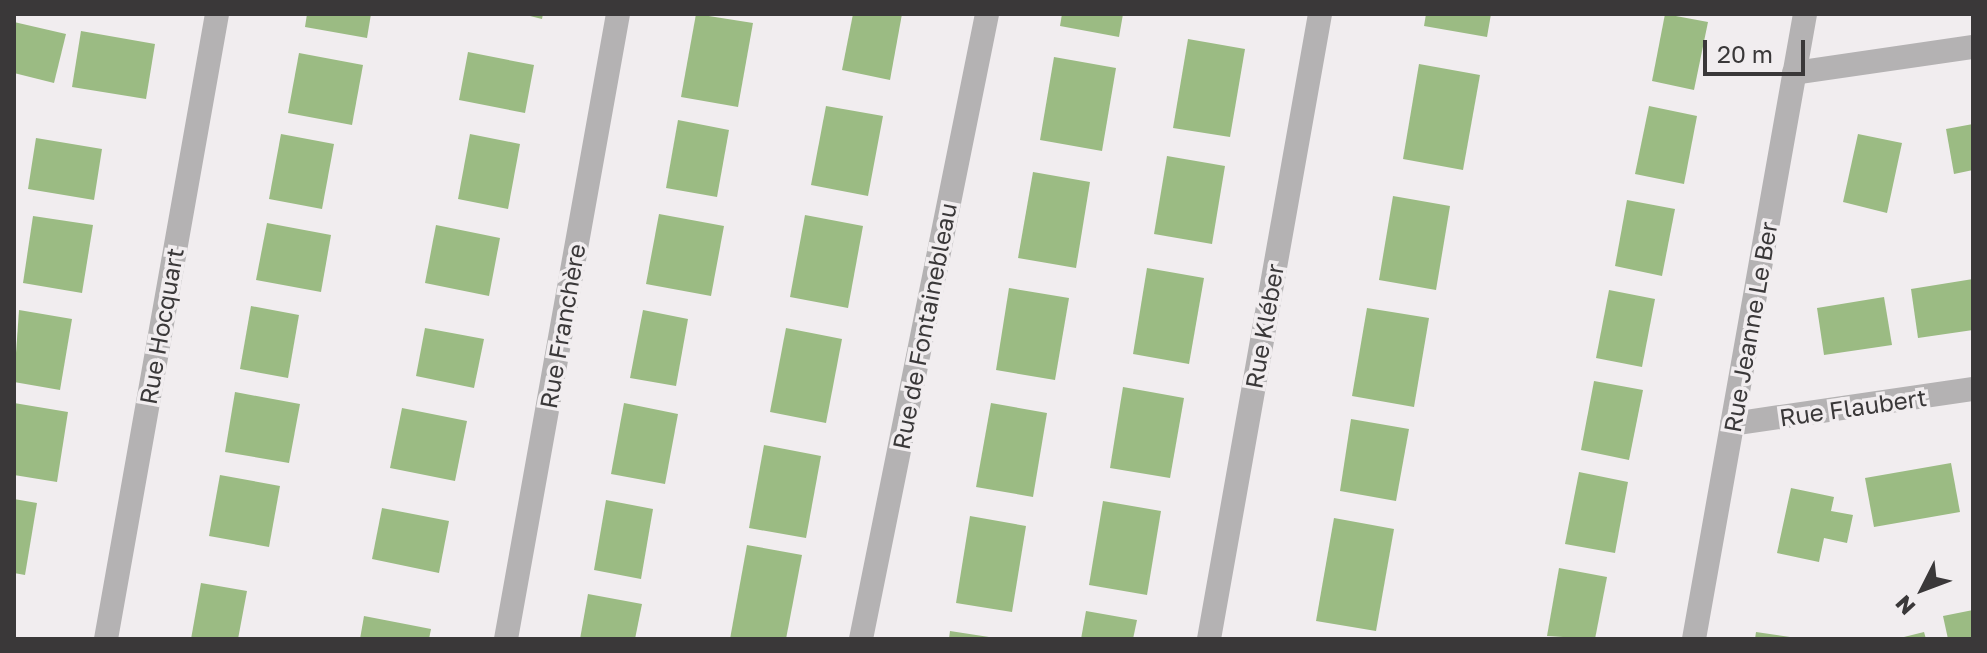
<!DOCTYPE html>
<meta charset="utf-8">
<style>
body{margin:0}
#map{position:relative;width:1987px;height:653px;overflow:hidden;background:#f1edef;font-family:"Golos Text",sans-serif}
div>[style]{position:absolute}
.building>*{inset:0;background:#9bbb83}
.street>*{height:24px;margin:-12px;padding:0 12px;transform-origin:12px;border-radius:12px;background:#b4b2b3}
span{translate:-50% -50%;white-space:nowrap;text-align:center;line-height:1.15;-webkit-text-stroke:7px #f1edef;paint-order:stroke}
.street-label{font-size:24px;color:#3a3839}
.frame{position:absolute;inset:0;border:16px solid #3a3839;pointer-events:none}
.north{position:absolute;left:1883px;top:549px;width:80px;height:80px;-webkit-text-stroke:6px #f1edef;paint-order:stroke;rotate:228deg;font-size:22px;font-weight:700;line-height:32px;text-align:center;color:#3a3839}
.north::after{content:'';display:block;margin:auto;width:28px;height:36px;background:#3a3839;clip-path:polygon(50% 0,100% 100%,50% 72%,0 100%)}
.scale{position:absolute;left:1703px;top:40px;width:102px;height:36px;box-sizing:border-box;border:4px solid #3a3839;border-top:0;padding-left:10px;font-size:24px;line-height:28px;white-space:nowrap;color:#3a3839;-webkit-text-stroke:6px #f1edef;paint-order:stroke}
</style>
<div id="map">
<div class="building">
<div style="clip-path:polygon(307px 14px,371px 14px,367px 38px,305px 27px)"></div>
<div style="clip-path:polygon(522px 14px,543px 14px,542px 19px)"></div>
<div style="clip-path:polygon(696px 14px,753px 23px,738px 107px,681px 97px)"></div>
<div style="clip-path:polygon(853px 14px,902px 14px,890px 80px,842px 70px)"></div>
<div style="clip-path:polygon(1062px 14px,1123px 14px,1119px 37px,1060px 26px)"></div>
<div style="clip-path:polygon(1426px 14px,1491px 14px,1487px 37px,1424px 26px)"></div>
<div style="clip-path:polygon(1665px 14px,1708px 22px,1694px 90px,1652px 81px)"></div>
<div style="clip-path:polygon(14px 22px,66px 34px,54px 83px,14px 73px)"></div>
<div style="clip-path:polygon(81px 31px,155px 44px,146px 99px,72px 87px)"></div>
<div style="clip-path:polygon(1188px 39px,1245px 49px,1230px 137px,1173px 128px)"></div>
<div style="clip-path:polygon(468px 52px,534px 65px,525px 113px,459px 100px)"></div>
<div style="clip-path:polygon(299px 53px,363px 65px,352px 125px,288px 113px)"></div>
<div style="clip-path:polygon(1054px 57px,1116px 68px,1102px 151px,1040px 140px)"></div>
<div style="clip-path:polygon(1419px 64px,1480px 75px,1463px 170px,1403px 159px)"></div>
<div style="clip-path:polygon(826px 106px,883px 116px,868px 196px,811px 185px)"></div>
<div style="clip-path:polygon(1649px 106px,1697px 116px,1684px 184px,1635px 174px)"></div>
<div style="clip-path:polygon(678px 120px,729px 130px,717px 197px,666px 188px)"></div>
<div style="clip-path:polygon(1973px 124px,1973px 170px,1954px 174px,1946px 129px)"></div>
<div style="clip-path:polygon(281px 134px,334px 144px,322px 209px,269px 199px)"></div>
<div style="clip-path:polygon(470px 134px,520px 144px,508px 209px,458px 199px)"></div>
<div style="clip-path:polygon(1858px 134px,1902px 143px,1887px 213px,1843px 202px)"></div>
<div style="clip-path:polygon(36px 138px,102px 149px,94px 200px,28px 189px)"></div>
<div style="clip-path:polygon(1167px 156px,1225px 166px,1212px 244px,1154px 234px)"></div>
<div style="clip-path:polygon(1033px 172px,1090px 182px,1076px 268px,1018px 258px)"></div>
<div style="clip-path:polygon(1393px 196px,1450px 206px,1436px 290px,1379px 280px)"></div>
<div style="clip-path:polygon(1627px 200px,1675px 209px,1662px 276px,1615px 266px)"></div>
<div style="clip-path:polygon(659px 214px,724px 226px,711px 296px,646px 284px)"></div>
<div style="clip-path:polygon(805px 215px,863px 226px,848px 308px,790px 297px)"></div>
<div style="clip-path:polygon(33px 216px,93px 225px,82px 293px,23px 283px)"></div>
<div style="clip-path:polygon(267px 223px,331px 235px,321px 292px,256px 280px)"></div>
<div style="clip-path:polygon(436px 225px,500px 238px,489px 296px,425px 283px)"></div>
<div style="clip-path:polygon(1147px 268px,1204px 278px,1189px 364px,1133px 354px)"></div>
<div style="clip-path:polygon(1973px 279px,1973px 330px,1918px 338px,1911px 289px)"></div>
<div style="clip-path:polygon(1009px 288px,1069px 298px,1055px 380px,996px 370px)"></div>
<div style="clip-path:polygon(1609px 290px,1655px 299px,1642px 367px,1596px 358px)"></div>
<div style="clip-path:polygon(1884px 297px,1892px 345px,1824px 355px,1817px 308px)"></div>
<div style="clip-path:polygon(251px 306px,299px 315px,288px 378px,240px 369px)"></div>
<div style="clip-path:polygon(1367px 308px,1429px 318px,1414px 407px,1352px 396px)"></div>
<div style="clip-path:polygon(19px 310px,72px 319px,60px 390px,14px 382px)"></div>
<div style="clip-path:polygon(643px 310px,688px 319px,676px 386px,630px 378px)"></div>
<div style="clip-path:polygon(425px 328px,484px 339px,474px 388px,416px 376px)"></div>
<div style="clip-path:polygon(786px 328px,842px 339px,826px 423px,770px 412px)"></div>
<div style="clip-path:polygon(1594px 381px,1643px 390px,1629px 460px,1581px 450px)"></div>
<div style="clip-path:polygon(1123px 387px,1184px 398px,1170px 478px,1110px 468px)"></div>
<div style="clip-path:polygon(235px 392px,300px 404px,289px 463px,225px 452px)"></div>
<div style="clip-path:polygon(14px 403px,68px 412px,57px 482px,14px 475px)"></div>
<div style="clip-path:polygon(624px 403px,678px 414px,665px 484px,611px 474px)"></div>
<div style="clip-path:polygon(991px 403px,1047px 413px,1033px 497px,976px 487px)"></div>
<div style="clip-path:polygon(402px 408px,467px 421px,455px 481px,390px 468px)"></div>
<div style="clip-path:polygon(1351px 419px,1409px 429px,1396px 501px,1340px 491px)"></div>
<div style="clip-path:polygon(764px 445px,821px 456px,806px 538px,749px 528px)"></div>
<div style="clip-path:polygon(1951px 463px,1960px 512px,1874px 527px,1865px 478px)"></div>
<div style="clip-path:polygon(1579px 472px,1628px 482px,1615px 553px,1565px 544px)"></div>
<div style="clip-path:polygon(220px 475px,280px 486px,269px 547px,209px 536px)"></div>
<div style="clip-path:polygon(1791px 488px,1834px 497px,1831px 511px,1853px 515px,1847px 543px,1824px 538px,1819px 562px,1777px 553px)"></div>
<div style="clip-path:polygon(14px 499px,37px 503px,25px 575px,14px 573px)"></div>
<div style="clip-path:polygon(606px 500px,653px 509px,641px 579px,594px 570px)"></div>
<div style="clip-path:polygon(1103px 501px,1161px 511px,1147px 595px,1089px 585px)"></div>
<div style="clip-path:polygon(382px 508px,449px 521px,439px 573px,372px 559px)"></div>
<div style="clip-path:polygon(970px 516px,1026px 526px,1012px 612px,956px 603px)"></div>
<div style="clip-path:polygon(1334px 518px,1394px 529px,1376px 631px,1316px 621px)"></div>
<div style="clip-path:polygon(747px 545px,802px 555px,786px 639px,730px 639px)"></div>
<div style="clip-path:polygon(1559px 568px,1607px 577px,1595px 639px,1547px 636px)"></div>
<div style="clip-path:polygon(201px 583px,247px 591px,238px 639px,191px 639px)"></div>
<div style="clip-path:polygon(588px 594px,642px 604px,635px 639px,580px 639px)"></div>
<div style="clip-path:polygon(1973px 610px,1973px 639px,1948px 639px,1943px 616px)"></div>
<div style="clip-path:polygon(1086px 611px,1137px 620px,1133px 639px,1081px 639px)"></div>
<div style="clip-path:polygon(364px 616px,431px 629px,429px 639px,360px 639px)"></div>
<div style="clip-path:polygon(950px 631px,989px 637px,989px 639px,949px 639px)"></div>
<div style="clip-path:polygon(1756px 632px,1790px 637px,1790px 639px,1755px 639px)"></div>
<div style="clip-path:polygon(1924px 632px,1926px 639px,1900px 639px,1900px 638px)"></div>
</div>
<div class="street">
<div style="left:1794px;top:73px;width:181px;rotate:-8.3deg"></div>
<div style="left:1732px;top:424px;width:244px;rotate:-8.3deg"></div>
<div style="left:106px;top:639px;width:635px;rotate:-79.93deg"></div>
<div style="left:506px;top:639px;width:635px;rotate:-79.84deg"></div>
<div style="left:861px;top:639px;width:638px;rotate:-78.6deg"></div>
<div style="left:1209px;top:639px;width:635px;rotate:-79.93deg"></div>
<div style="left:1694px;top:639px;width:635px;rotate:-79.93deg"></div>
</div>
<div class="street-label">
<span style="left:161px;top:326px;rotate:-80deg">Rue Hocquart</span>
<span style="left:562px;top:326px;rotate:-80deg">Rue Franchère</span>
<span style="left:924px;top:326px;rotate:-79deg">Rue de Fontainebleau</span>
<span style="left:1264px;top:326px;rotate:-80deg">Rue Kléber</span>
<span style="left:1750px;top:327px;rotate:-80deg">Rue Jeanne Le Ber</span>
<span style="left:1853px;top:407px;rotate:-8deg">Rue Flaubert</span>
</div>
<div class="frame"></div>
<div class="north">N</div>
<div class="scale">20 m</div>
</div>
